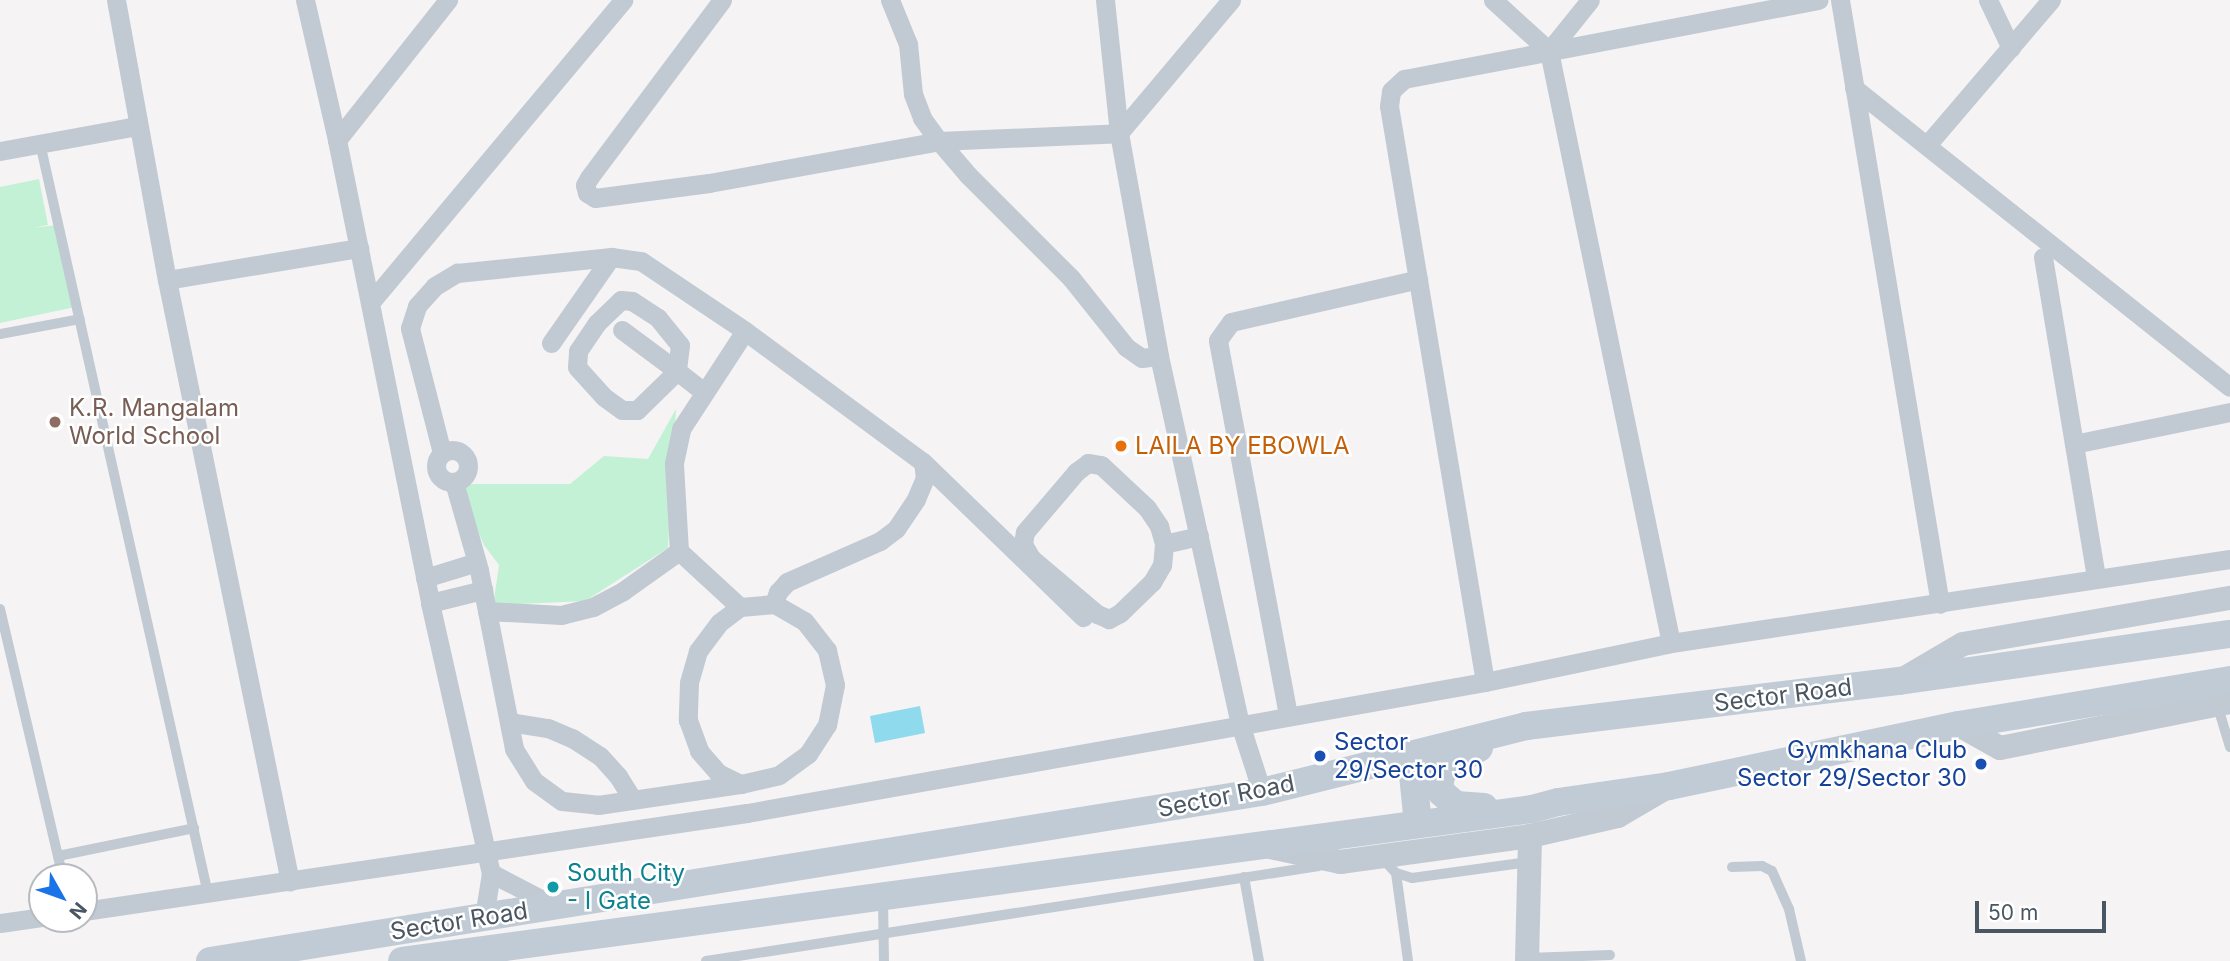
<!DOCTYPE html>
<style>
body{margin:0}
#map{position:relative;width:2230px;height:961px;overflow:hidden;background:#f5f3f3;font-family:Inter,sans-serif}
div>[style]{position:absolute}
.green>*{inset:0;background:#c3f1d5}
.water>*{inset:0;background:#90daee}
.service>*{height:10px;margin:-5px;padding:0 5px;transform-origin:5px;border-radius:5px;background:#c1cad2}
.minor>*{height:19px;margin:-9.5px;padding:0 9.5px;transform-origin:9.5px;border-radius:9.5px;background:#c1cad2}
.minor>.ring{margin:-9.5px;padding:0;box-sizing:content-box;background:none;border:19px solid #c1cad2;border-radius:50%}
.tertiary>*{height:24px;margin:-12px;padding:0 12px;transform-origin:12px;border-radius:12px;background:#c1cad2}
.secondary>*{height:28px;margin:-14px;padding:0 14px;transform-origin:14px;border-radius:14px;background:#c1cbd6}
.dots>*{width:19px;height:19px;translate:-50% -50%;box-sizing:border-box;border:4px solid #fff;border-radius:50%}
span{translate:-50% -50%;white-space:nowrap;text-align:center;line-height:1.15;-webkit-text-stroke:5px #fff;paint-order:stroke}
.education-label{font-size:24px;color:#785e54}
.left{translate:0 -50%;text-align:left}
.food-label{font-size:24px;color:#c56008}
.street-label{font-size:24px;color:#4a5661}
.transit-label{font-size:24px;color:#164399}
.right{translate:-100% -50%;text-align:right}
.culture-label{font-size:24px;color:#0d838f}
.north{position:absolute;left:28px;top:863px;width:70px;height:70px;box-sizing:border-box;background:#fff;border:2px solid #b7bbc0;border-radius:50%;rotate:130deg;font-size:19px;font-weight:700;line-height:28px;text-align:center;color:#4a5661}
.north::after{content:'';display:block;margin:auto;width:24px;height:32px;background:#1a73e8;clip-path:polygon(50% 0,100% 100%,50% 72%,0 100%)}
.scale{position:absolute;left:1975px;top:901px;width:131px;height:32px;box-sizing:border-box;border:4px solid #4a5661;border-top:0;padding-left:9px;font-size:21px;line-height:24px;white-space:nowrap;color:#4a5661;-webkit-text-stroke:5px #fff;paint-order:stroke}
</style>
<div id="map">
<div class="green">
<div style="clip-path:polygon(39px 179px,48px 225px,33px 228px,57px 225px,75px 307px,0 323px,0 187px)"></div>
<div style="clip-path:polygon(676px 409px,668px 548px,585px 601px,496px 605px,494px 600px,499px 565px,484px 545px,472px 518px,463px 484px,570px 484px,604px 456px,648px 459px)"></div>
</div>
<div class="water">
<div style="clip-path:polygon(920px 706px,925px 733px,875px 743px,870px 716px)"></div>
</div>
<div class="service">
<div style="left:40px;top:143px;width:770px;rotate:77.39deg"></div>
<div style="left:0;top:334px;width:81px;rotate:-10.6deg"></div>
<div style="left:0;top:609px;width:275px;rotate:76.8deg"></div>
<div style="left:2217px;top:704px;width:45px;rotate:73.2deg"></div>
<div style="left:58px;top:856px;width:139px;rotate:-11.6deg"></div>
<div style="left:1382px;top:858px;width:21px;rotate:47deg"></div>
<div style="left:1396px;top:873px;width:89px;rotate:82.2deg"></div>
<div style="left:1732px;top:867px;width:30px;rotate:-2deg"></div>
<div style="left:1762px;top:866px;width:11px;rotate:27deg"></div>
<div style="left:1772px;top:871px;width:42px;rotate:65.9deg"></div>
<div style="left:1789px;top:909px;width:53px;rotate:77deg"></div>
<div style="left:1396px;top:873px;width:17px;rotate:17deg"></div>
<div style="left:1412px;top:878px;width:118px;rotate:-7.8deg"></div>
<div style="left:1244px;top:877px;width:85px;rotate:79.9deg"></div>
<div style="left:883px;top:899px;width:62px;rotate:89.1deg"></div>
<div style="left:1528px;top:958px;width:82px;rotate:-2.1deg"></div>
<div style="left:706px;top:961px;width:620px;rotate:-8.81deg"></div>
</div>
<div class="minor">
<div style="left:116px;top:0;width:285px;rotate:79.7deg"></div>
<div style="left:167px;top:280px;width:614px;rotate:78.45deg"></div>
<div style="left:305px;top:0;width:144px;rotate:77.1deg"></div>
<div style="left:337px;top:140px;width:472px;rotate:78.6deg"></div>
<div style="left:430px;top:603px;width:277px;rotate:77.3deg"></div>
<div style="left:491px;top:873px;width:45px;rotate:99deg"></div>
<div style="left:722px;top:0;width:222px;rotate:126.8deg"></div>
<div style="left:589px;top:178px;width:8px;rotate:120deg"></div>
<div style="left:585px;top:185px;width:8px;rotate:76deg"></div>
<div style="left:587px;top:193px;width:9px;rotate:32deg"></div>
<div style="left:595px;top:198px;width:115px;rotate:-7.5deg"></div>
<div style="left:709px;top:183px;width:234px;rotate:-10.3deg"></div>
<div style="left:939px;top:141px;width:180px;rotate:-2.5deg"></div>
<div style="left:1119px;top:133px;width:174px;rotate:-49.9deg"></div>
<div style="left:890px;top:0;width:48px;rotate:67.8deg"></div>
<div style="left:908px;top:44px;width:50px;rotate:84.3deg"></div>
<div style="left:913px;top:94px;width:26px;rotate:69deg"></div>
<div style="left:922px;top:118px;width:29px;rotate:54deg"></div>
<div style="left:939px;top:141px;width:45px;rotate:49.5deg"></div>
<div style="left:968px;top:175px;width:146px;rotate:45deg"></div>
<div style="left:1071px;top:278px;width:88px;rotate:51.4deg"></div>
<div style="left:1126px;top:347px;width:19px;rotate:35deg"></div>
<div style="left:1142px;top:358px;width:17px;rotate:-7deg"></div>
<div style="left:1105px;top:0;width:134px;rotate:84deg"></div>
<div style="left:1119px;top:133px;width:227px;rotate:79.8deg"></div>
<div style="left:1159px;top:356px;width:377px;rotate:77.6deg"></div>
<div style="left:1240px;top:724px;width:71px;rotate:72.1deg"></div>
<div style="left:1493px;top:0;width:76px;rotate:42.3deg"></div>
<div style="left:1549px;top:51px;width:604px;rotate:78.36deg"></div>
<div style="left:1840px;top:0;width:612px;rotate:80.6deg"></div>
<div style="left:1988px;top:0;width:53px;rotate:64.4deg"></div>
<div style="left:1549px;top:51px;width:65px;rotate:-51.2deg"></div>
<div style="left:1854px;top:88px;width:480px;rotate:38.5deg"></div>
<div style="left:337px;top:140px;width:179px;rotate:-51.6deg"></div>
<div style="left:1927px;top:145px;width:191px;rotate:-49.5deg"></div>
<div style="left:0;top:151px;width:140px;rotate:-10.3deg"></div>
<div style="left:2043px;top:257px;width:325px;rotate:80.6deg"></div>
<div style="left:167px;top:280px;width:195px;rotate:-9.5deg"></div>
<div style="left:370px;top:303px;width:395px;rotate:-50.1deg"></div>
<div style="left:622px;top:330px;width:69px;rotate:36.7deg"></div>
<div style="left:677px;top:371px;width:56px;rotate:135.7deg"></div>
<div style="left:637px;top:410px;width:15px;rotate:180deg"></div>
<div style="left:622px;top:410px;width:22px;rotate:-144deg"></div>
<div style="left:604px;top:397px;width:40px;rotate:-132deg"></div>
<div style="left:577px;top:367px;width:16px;rotate:-86deg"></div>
<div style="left:578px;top:351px;width:34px;rotate:-56deg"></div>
<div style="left:597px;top:323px;width:33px;rotate:-44deg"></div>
<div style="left:621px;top:300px;width:11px;rotate:5deg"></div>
<div style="left:632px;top:301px;width:31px;rotate:33deg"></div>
<div style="left:658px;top:318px;width:35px;rotate:51deg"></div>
<div style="left:680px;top:345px;width:26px;rotate:97deg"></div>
<div style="left:677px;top:371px;width:33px;rotate:38deg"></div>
<div style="left:551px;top:343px;width:105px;rotate:-55.1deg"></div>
<div style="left:2074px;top:444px;width:159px;rotate:-11.6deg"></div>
<div class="ring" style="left:436px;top:450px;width:13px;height:13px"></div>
<div style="left:442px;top:453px;width:129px;rotate:-104.4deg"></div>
<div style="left:410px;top:328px;width:23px;rotate:-72deg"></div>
<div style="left:417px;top:306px;width:27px;rotate:-48deg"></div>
<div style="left:435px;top:286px;width:26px;rotate:-31deg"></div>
<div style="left:457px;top:273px;width:155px;rotate:-5.9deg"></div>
<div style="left:611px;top:257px;width:30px;rotate:8deg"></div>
<div style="left:641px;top:261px;width:125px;rotate:33.9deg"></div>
<div style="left:745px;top:331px;width:221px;rotate:36.4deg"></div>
<div style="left:923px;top:462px;width:223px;rotate:44.1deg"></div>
<div style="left:1088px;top:463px;width:13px;rotate:9deg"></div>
<div style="left:1101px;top:465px;width:63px;rotate:43.1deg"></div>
<div style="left:1147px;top:508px;width:22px;rotate:56deg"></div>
<div style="left:1159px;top:526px;width:19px;rotate:74deg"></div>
<div style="left:1164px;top:544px;width:21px;rotate:95deg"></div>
<div style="left:1162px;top:565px;width:20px;rotate:120deg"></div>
<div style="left:1152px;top:582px;width:45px;rotate:135.9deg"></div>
<div style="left:1120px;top:613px;width:13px;rotate:151deg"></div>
<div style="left:1109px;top:619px;width:13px;rotate:-157deg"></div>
<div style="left:1097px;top:614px;width:87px;rotate:-139.7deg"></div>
<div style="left:1031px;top:558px;width:16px;rotate:-120deg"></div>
<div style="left:1023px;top:544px;width:12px;rotate:-81deg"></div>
<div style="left:1025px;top:532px;width:79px;rotate:-49.6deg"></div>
<div style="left:1076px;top:472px;width:15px;rotate:-37deg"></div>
<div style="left:454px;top:482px;width:91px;rotate:74.1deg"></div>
<div style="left:479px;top:570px;width:182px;rotate:78.9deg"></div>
<div style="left:514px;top:749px;width:38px;rotate:58deg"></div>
<div style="left:534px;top:781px;width:34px;rotate:36deg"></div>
<div style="left:562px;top:801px;width:36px;rotate:6deg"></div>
<div style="left:598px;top:805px;width:145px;rotate:-8.4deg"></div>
<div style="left:741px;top:784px;width:39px;rotate:-13deg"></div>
<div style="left:779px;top:775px;width:36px;rotate:-36deg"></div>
<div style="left:808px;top:754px;width:35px;rotate:-57deg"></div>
<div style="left:827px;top:725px;width:41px;rotate:-78.7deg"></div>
<div style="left:835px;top:685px;width:36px;rotate:-103deg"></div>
<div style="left:827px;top:650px;width:37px;rotate:-128deg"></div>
<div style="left:804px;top:621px;width:34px;rotate:-150deg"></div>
<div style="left:774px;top:604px;width:34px;rotate:175deg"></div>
<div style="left:740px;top:607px;width:26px;rotate:143deg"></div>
<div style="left:719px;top:623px;width:35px;rotate:127deg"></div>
<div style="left:698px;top:651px;width:33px;rotate:106deg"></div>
<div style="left:689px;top:683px;width:37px;rotate:92deg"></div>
<div style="left:688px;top:720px;width:33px;rotate:70deg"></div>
<div style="left:699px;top:751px;width:29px;rotate:49deg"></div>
<div style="left:718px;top:773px;width:25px;rotate:26deg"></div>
<div style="left:1164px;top:544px;width:36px;rotate:-13deg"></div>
<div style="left:679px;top:551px;width:83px;rotate:42.6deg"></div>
<div style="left:425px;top:578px;width:54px;rotate:-17.1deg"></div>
<div style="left:430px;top:603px;width:55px;rotate:-13.8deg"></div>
<div style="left:774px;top:604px;width:13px;rotate:-72deg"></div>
<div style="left:778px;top:592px;width:13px;rotate:-48deg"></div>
<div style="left:787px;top:582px;width:102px;rotate:-23.8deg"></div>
<div style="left:880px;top:541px;width:20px;rotate:-37deg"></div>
<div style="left:896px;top:529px;width:36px;rotate:-56deg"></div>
<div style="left:916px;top:499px;width:23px;rotate:-67deg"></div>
<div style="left:925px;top:478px;width:16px;rotate:-97deg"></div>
<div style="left:487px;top:611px;width:74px;rotate:3.1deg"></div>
<div style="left:561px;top:615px;width:33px;rotate:-14deg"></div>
<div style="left:593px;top:607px;width:34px;rotate:-28deg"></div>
<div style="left:623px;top:591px;width:69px;rotate:-35.5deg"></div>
<div style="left:679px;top:551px;width:88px;rotate:-93.3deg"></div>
<div style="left:674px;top:463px;width:35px;rotate:-78deg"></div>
<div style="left:681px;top:429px;width:117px;rotate:-56.9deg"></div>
<div style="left:1485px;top:682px;width:584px;rotate:-99.46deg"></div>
<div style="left:1389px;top:106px;width:15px;rotate:-82deg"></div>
<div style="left:1391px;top:91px;width:18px;rotate:-43deg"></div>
<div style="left:1404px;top:79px;width:422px;rotate:-10.8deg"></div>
<div style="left:1288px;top:715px;width:381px;rotate:-100.6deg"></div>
<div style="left:1218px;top:340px;width:22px;rotate:-54deg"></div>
<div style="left:1231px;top:322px;width:192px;rotate:-12.9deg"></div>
<div style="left:509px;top:722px;width:39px;rotate:9deg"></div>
<div style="left:548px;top:728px;width:26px;rotate:23deg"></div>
<div style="left:572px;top:738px;width:33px;rotate:33deg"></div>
<div style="left:600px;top:756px;width:27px;rotate:48deg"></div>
<div style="left:618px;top:776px;width:28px;rotate:58deg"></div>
<div style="left:491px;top:873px;width:71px;rotate:27.6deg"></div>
<div style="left:84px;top:911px;width:670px;rotate:-8.41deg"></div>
<div style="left:747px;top:813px;width:750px;rotate:-10.07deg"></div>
<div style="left:1485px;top:682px;width:190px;rotate:-11.8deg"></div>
<div style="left:1671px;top:643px;width:565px;rotate:-8.55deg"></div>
<div style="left:0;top:923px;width:42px;rotate:-8.1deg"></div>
</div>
<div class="tertiary">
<div style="left:1903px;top:679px;width:69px;rotate:-30.3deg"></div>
<div style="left:1963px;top:644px;width:271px;rotate:-9.8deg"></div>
<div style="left:1959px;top:725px;width:47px;rotate:29.3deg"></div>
<div style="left:2000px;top:748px;width:235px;rotate:-11.3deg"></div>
<div style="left:1270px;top:847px;width:72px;rotate:12.1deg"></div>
<div style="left:1340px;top:862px;width:192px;rotate:-7.8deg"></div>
<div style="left:1530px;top:836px;width:90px;rotate:-12.8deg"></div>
<div style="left:1618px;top:816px;width:59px;rotate:-30.5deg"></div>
<div style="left:1527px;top:961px;width:125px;rotate:-88.6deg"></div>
</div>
<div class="secondary">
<div style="left:1479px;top:748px;width:34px;rotate:150deg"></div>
<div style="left:1449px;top:765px;width:11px;rotate:131deg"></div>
<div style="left:1442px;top:773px;width:11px;rotate:105deg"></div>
<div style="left:1439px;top:784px;width:9px;rotate:72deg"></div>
<div style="left:1442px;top:793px;width:18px;rotate:41deg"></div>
<div style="left:1456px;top:805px;width:28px;rotate:4deg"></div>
<div style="left:1411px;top:755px;width:69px;rotate:84.2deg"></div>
<div style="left:210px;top:961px;width:1065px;rotate:-9.13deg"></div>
<div style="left:1262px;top:792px;width:272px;rotate:-14deg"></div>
<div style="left:1526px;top:726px;width:376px;rotate:-6.9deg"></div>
<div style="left:1899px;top:681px;width:334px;rotate:-8.1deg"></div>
<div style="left:402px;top:961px;width:1140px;rotate:-7.66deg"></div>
<div style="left:1532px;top:809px;width:27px;rotate:-15deg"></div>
<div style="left:1558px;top:802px;width:112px;rotate:-8.2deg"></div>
<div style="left:1669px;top:786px;width:296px;rotate:-11.9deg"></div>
<div style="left:1959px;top:725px;width:275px;rotate:-9.4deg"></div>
</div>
<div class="dots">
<div style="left:55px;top:422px;background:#8d6e63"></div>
<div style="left:1121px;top:446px;background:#e8710a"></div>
<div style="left:1320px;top:756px;background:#1a4fb4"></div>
<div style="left:1981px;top:764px;background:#1a4fb4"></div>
<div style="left:553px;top:887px;background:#0f9aa8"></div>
</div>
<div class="education-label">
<span class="left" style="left:69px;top:422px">K.R. Mangalam<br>World School</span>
</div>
<div class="food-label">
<span class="left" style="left:1135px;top:446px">LAILA BY EBOWLA</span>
</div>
<div class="street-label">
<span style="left:1783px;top:695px;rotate:-7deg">Sector Road</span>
<span style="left:1226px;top:796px;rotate:-11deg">Sector Road</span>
<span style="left:459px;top:921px;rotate:-9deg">Sector Road</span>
</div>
<div class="transit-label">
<span class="left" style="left:1334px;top:756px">Sector<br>29/Sector 30</span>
<span class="right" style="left:1967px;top:764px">Gymkhana Club<br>Sector 29/Sector 30</span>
</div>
<div class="culture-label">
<span class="left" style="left:567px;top:887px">South City<br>- I Gate</span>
</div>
<div class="north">N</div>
<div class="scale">50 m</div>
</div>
